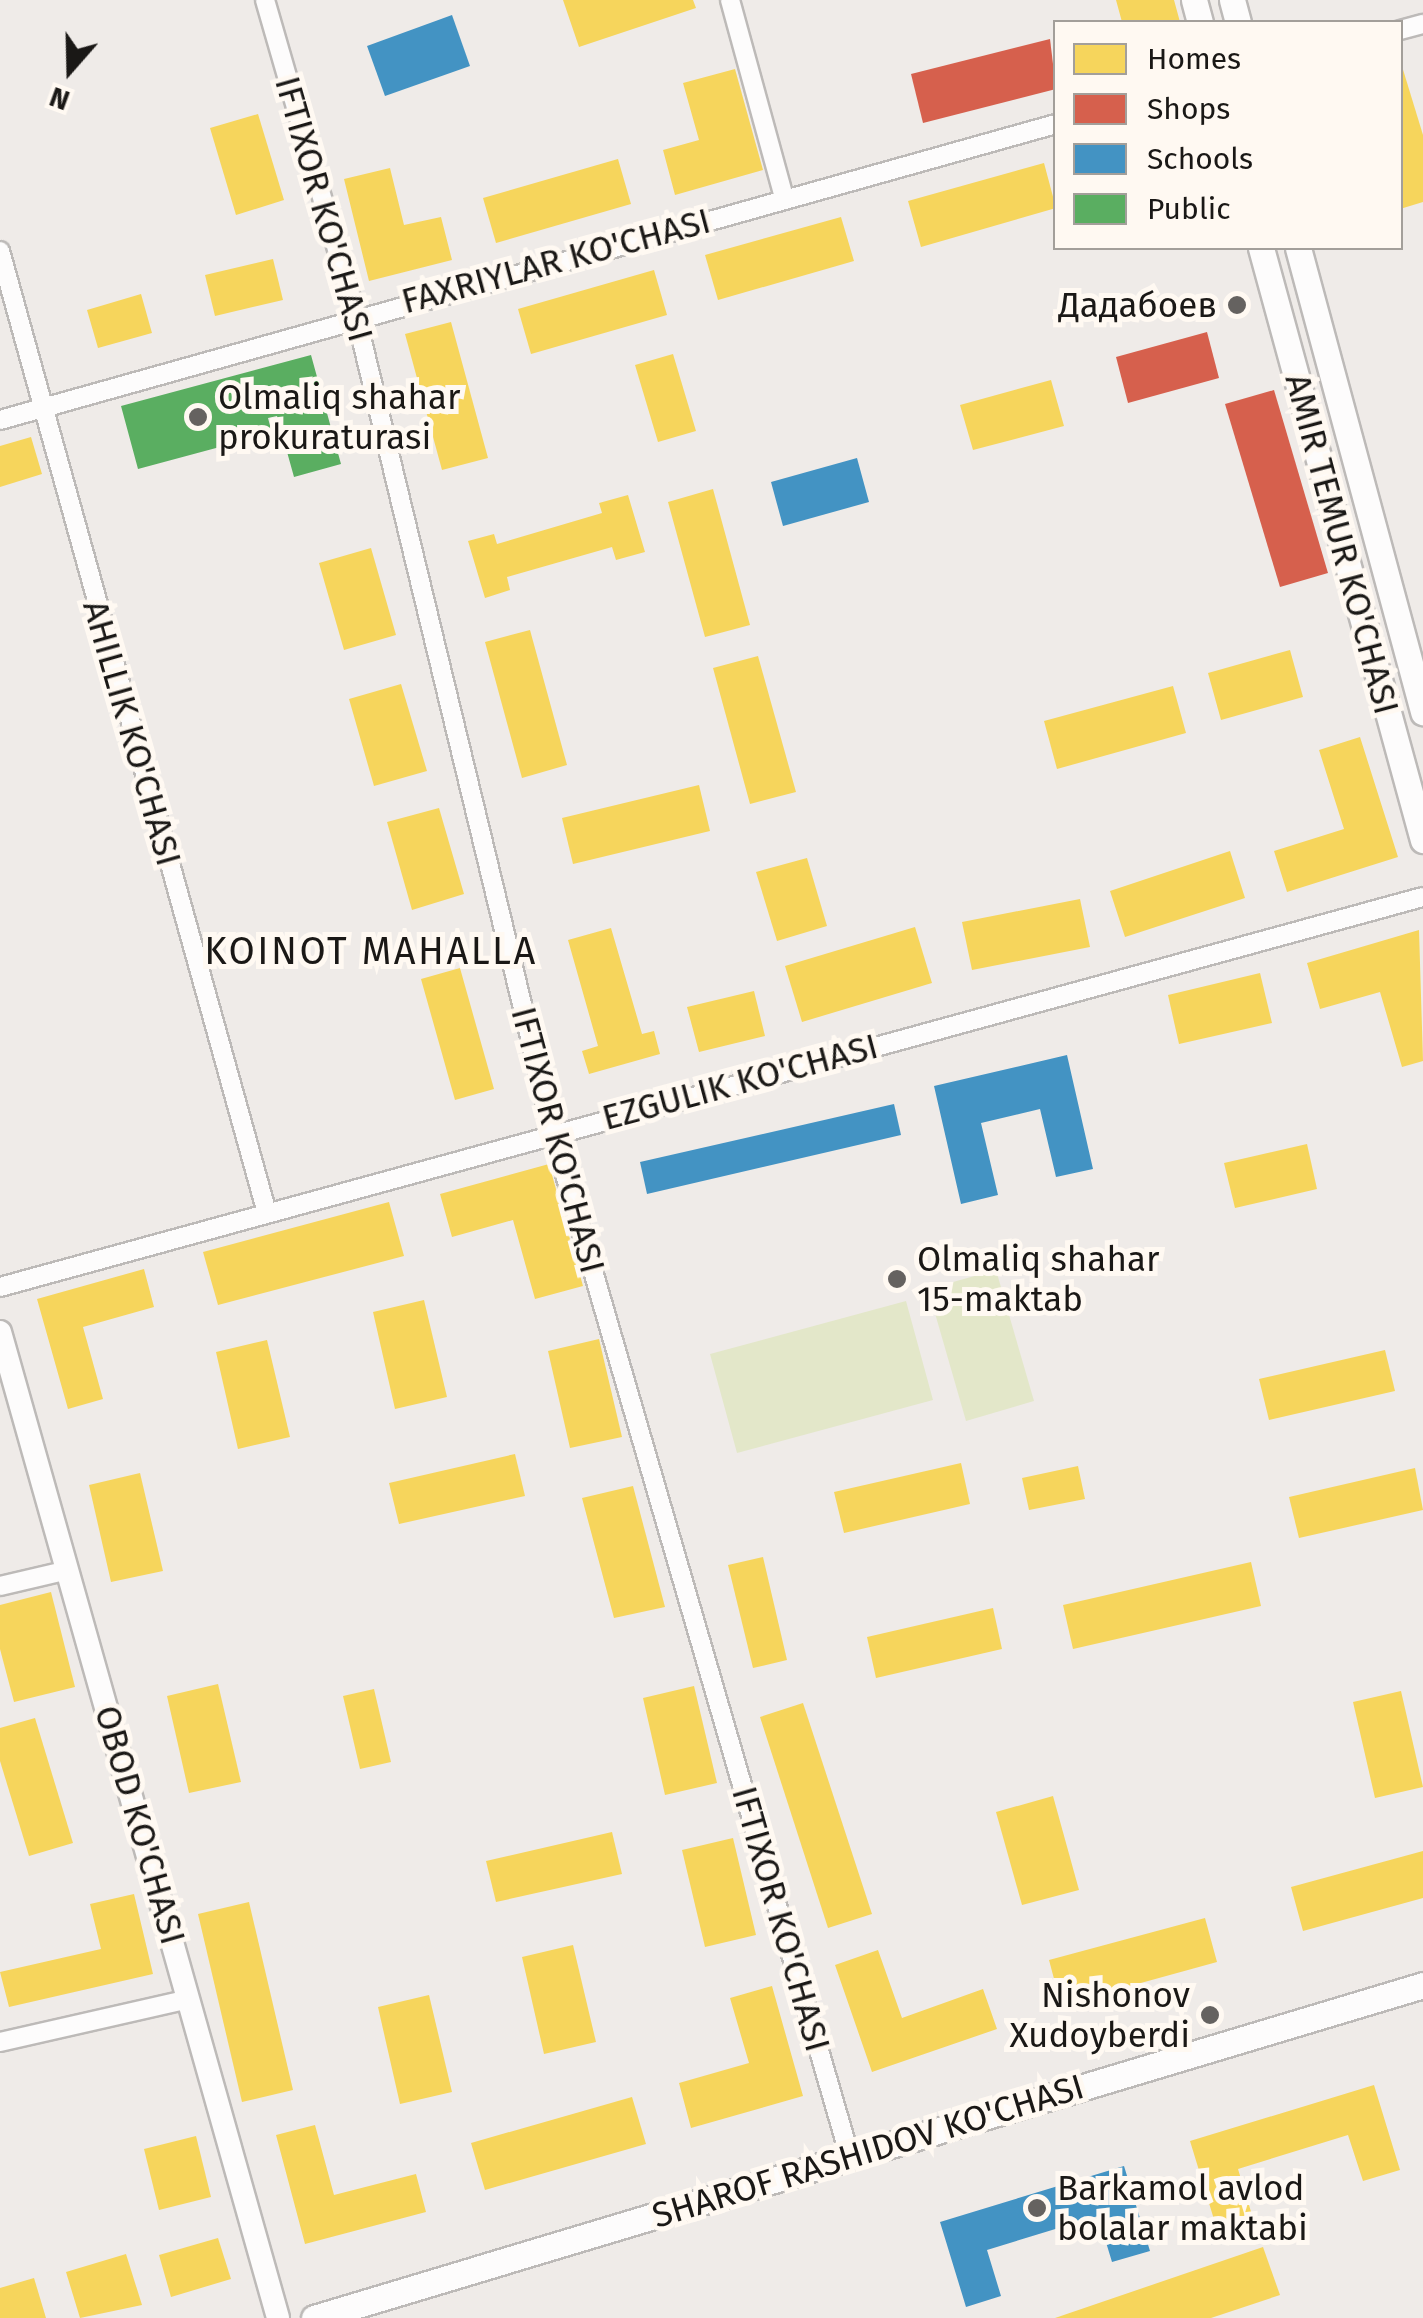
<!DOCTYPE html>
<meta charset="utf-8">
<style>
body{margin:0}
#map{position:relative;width:1423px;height:2318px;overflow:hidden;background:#efebe8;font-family:"Fira Sans",sans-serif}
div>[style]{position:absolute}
.green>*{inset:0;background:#e3e7c9}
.homes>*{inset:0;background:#f6d55c}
.shops>*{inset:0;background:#d6604d}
.schools>*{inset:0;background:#4393c3}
.public>*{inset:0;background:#5aae61}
.roads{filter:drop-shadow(2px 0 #bdbab8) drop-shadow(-2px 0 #bdbab8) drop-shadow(0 2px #bdbab8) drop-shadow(0 -2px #bdbab8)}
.minor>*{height:18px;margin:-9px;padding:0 9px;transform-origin:9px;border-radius:9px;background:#fdfcfc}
.tertiary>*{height:22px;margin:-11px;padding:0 11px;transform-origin:11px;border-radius:11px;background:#fdfcfc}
.secondary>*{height:25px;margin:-12.5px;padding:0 12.5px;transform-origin:12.5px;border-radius:12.5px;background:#fdfcfc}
.dots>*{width:28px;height:28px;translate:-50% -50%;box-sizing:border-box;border:5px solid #fff9f2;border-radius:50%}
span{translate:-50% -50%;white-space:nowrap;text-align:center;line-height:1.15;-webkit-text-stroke:10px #fff9f2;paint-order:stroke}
.street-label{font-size:35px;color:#1a1816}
.poi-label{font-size:35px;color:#1a1816}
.right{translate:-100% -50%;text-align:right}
.left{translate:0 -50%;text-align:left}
.neighbourhood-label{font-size:38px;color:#1a1816;letter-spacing:2.5px}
.legend{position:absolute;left:1053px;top:20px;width:350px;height:230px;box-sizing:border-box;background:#fff9f2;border:2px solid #a39f9a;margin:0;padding:12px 18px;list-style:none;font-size:30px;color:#1a1816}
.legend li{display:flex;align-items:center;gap:20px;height:50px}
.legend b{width:50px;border:2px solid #a39f9a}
.north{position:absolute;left:20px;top:20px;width:100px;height:100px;-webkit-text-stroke:8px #fff9f2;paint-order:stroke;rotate:200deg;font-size:28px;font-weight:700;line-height:40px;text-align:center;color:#1a1816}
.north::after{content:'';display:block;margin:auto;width:35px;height:45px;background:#1a1816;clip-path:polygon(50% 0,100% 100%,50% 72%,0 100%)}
</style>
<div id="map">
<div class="green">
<div style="clip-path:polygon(996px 1270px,1034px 1401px,966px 1421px,928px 1289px)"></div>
<div style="clip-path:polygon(906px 1301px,933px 1400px,737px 1453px,710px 1354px)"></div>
</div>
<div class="homes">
<div style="clip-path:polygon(563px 0,693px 0,696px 8px,579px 47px)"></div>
<div style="clip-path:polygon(1116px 0,1174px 0,1180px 22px,1122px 22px)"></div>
<div style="clip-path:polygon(1401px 63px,1423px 135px,1423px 202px,1400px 209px)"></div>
<div style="clip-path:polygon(735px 69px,763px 170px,675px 195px,663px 150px,699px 140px,683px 83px)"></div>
<div style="clip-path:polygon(258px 114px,284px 200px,236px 215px,210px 128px)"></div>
<div style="clip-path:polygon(618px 159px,631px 204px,496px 243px,483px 198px)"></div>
<div style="clip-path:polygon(1044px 163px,1056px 208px,921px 247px,908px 201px)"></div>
<div style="clip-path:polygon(390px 168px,404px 225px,441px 217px,452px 260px,369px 281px,344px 179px)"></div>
<div style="clip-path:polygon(841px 217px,854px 261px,718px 300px,705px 255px)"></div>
<div style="clip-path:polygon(273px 259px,283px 300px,215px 316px,205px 275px)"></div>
<div style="clip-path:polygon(654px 270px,667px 315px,531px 354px,518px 309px)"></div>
<div style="clip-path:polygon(141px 294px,152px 333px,98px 348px,87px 310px)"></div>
<div style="clip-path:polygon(451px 322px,488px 458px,442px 470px,405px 334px)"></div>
<div style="clip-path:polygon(673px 354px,696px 431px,658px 442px,635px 365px)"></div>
<div style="clip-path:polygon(1051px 380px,1064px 426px,973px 450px,960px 405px)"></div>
<div style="clip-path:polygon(31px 437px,42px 474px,0 487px,0 446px)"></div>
<div style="clip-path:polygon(713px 489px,750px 625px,705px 637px,668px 502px)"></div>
<div style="clip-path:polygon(628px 495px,645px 552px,616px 560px,612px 547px,507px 577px,510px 590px,485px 598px,468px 541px,494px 534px,497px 544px,602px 513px,599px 503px)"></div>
<div style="clip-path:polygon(371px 548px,396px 635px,344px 650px,319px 563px)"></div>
<div style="clip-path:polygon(530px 630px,567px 765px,522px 778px,485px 642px)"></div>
<div style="clip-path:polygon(1290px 650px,1303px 697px,1221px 720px,1208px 673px)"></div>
<div style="clip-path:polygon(758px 656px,796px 792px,750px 804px,713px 668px)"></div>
<div style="clip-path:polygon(401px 684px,427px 771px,374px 786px,349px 699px)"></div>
<div style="clip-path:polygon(1173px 686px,1186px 733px,1057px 769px,1044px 721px)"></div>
<div style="clip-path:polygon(1360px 737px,1398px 857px,1287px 892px,1274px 851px,1344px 829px,1319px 750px)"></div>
<div style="clip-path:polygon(699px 785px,710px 831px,573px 864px,562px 818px)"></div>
<div style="clip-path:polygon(439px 808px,464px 894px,412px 910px,387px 822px)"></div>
<div style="clip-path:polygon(1230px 851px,1245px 898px,1125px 937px,1110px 891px)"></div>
<div style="clip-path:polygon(807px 858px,827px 926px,777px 941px,756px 872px)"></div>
<div style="clip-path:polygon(1080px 899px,1090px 947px,972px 970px,962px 922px)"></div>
<div style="clip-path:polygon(915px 927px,932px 983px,802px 1022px,785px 966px)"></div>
<div style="clip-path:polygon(611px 928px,642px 1034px,654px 1031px,660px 1054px,589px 1074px,582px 1051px,598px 1046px,568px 940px)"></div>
<div style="clip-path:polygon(1419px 930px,1423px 1061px,1402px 1067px,1380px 992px,1320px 1009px,1307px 963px)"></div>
<div style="clip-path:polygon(460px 968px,494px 1089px,455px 1100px,421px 979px)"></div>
<div style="clip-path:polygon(1260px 973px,1272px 1023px,1179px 1044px,1168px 995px)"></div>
<div style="clip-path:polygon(754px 991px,765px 1036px,699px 1052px,687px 1007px)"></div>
<div style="clip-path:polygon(1307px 1144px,1317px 1189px,1235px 1208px,1224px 1163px)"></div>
<div style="clip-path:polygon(549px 1164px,583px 1286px,535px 1299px,513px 1220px,452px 1237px,440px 1194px)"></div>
<div style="clip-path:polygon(389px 1202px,404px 1256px,218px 1305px,203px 1252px)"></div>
<div style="clip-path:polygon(144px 1269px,154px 1307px,83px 1327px,103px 1399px,68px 1409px,37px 1299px)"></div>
<div style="clip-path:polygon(424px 1300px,447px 1397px,395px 1409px,373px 1312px)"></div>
<div style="clip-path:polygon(599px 1339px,622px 1437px,570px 1448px,548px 1351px)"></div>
<div style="clip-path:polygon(267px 1340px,290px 1437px,238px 1449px,216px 1352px)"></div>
<div style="clip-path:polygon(1385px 1350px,1395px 1391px,1269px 1420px,1259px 1379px)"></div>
<div style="clip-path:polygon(515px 1454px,525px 1496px,399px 1524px,389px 1483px)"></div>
<div style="clip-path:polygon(961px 1463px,970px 1504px,844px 1533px,834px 1492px)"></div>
<div style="clip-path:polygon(1078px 1466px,1085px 1499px,1029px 1510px,1022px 1478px)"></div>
<div style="clip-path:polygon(1415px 1468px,1423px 1510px,1299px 1538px,1289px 1497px)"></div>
<div style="clip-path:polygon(140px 1473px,163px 1571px,111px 1582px,89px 1485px)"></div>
<div style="clip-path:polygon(633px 1486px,665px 1607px,614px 1618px,582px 1498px)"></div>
<div style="clip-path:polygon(763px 1557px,787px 1660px,753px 1668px,728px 1565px)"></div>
<div style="clip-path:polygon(1251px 1562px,1261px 1606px,1073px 1649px,1063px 1605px)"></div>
<div style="clip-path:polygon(51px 1592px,75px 1687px,14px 1702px,0 1649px,0 1605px)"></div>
<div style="clip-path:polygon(993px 1608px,1002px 1649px,876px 1678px,867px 1637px)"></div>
<div style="clip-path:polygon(218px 1684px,241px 1782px,189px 1793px,167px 1696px)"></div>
<div style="clip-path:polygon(694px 1686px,717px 1783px,665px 1795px,643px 1698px)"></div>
<div style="clip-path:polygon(374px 1689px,391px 1762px,360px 1769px,343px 1696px)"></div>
<div style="clip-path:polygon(1401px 1691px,1423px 1787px,1375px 1798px,1353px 1702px)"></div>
<div style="clip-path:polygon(803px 1703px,872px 1914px,828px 1928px,760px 1717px)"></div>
<div style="clip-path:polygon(35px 1718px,73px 1843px,29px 1856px,0 1761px,0 1728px)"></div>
<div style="clip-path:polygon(1053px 1796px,1079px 1890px,1022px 1905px,996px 1812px)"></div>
<div style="clip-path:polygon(612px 1832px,622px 1874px,496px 1902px,486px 1861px)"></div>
<div style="clip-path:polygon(733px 1838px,756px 1935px,705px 1947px,682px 1850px)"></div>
<div style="clip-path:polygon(1423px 1851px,1423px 1898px,1303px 1931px,1291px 1887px)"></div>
<div style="clip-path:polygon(134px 1894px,153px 1974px,9px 2007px,0 1972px,101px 1949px,90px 1904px)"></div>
<div style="clip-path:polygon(249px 1902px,293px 2090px,242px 2102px,198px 1914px)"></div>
<div style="clip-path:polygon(1205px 1918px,1217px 1962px,1061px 2005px,1049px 1960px)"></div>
<div style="clip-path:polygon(573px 1945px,596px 2042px,544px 2054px,522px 1957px)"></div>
<div style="clip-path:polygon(878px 1950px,902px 2018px,983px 1989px,997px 2029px,872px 2072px,835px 1965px)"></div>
<div style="clip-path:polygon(772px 1986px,803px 2096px,691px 2128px,679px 2083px,749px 2063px,730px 1998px)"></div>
<div style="clip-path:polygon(429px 1995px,452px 2092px,400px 2104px,378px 2007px)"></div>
<div style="clip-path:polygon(1374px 2085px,1400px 2170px,1363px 2181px,1348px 2135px,1238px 2169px,1252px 2215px,1216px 2226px,1190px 2141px)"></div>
<div style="clip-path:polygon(632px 2097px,646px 2144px,485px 2190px,471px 2143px)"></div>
<div style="clip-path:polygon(315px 2125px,334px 2195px,416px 2174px,426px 2212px,305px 2244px,276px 2135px)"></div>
<div style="clip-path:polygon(196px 2136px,211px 2197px,159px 2210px,144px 2149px)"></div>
<div style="clip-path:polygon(218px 2238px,231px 2279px,171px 2297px,159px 2255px)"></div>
<div style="clip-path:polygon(1263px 2247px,1280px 2295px,1211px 2318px,1055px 2318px)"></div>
<div style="clip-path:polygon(126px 2254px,142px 2305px,80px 2318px,66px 2272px)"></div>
<div style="clip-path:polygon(34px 2278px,46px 2318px,0 2318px,0 2288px)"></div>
</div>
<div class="shops">
<div style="clip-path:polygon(1050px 39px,1056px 89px,923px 123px,911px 74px)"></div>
<div style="clip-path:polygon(1207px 332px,1219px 378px,1128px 403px,1116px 357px)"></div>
<div style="clip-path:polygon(1274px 390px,1328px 573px,1280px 587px,1225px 404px)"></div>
</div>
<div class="schools">
<div style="clip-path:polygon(452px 15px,470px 66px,385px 96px,367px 46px)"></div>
<div style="clip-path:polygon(857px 458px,869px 502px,783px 526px,771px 482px)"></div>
<div style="clip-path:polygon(1067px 1055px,1093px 1169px,1056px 1177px,1040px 1109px,981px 1123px,998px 1195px,961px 1204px,934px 1086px)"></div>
<div style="clip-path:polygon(894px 1104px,901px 1135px,647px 1194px,640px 1162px)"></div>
<div style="clip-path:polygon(1124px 2166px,1150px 2251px,1112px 2262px,1098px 2216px,987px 2250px,1001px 2296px,966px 2307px,940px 2222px)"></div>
</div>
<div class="public">
<div style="clip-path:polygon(311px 355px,341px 464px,294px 477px,277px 416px,268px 418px,272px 433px,138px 469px,121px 406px)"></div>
</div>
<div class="roads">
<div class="minor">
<div style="left:265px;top:0;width:329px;rotate:73.9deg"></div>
<div style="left:356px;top:316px;width:840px;rotate:76.44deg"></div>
<div style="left:553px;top:1133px;width:1066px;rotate:73.83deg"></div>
<div style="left:730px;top:0;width:205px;rotate:74.7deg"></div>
<div style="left:1400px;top:30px;width:24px;rotate:-15deg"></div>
<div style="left:0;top:251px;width:998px;rotate:74.49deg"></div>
<div style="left:0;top:420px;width:1097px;rotate:-15.66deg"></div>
<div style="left:0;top:1287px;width:1475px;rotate:-15.33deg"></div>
<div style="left:0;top:1586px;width:70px;rotate:-13.2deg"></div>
<div style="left:0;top:2042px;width:194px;rotate:-12.8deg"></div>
</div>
<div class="tertiary">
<div style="left:0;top:1332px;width:1024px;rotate:74.25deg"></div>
</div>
<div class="secondary">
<div style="left:1194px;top:0;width:23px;rotate:75deg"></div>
<div style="left:1232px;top:0;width:23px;rotate:75deg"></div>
<div style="left:1261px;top:248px;width:614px;rotate:74.7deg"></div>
<div style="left:1298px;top:248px;width:481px;rotate:74.9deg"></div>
<div style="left:314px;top:2318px;width:1158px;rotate:-16.71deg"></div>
</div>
</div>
<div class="dots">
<div style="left:1237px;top:305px;background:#656260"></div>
<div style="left:198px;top:417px;background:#656260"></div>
<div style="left:897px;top:1279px;background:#656260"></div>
<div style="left:1210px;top:2015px;background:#656260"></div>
<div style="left:1037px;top:2208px;background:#656260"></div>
</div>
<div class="street-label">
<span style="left:324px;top:209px;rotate:74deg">IFTIXOR KO'CHASI</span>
<span style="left:556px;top:261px;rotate:-15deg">FAXRIYLAR KO'CHASI</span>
<span style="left:1342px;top:544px;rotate:75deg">AMIR TEMUR KO'CHASI</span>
<span style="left:132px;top:733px;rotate:74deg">AHILLIK KO'CHASI</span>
<span style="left:740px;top:1082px;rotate:-15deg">EZGULIK KO'CHASI</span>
<span style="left:558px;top:1140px;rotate:75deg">IFTIXOR KO'CHASI</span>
<span style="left:140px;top:1825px;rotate:74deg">OBOD KO'CHASI</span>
<span style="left:781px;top:1919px;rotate:74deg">IFTIXOR KO'CHASI</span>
<span style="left:868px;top:2151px;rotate:-17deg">SHAROF RASHIDOV KO'CHASI</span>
</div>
<div class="poi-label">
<span class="right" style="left:1217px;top:305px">Дадабоев</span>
<span class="left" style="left:218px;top:417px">Olmaliq shahar<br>prokuraturasi</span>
<span class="left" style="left:917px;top:1279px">Olmaliq shahar<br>15-maktab</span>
<span class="right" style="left:1190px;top:2015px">Nishonov<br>Xudoyberdi</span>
<span class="left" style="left:1057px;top:2208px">Barkamol avlod<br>bolalar maktabi</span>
</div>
<div class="neighbourhood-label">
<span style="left:371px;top:952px">KOINOT MAHALLA</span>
</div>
<ul class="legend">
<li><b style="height:28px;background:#f6d55c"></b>Homes</li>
<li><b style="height:28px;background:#d6604d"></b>Shops</li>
<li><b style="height:28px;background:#4393c3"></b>Schools</li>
<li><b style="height:28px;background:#5aae61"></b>Public</li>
</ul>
<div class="north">N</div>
</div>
